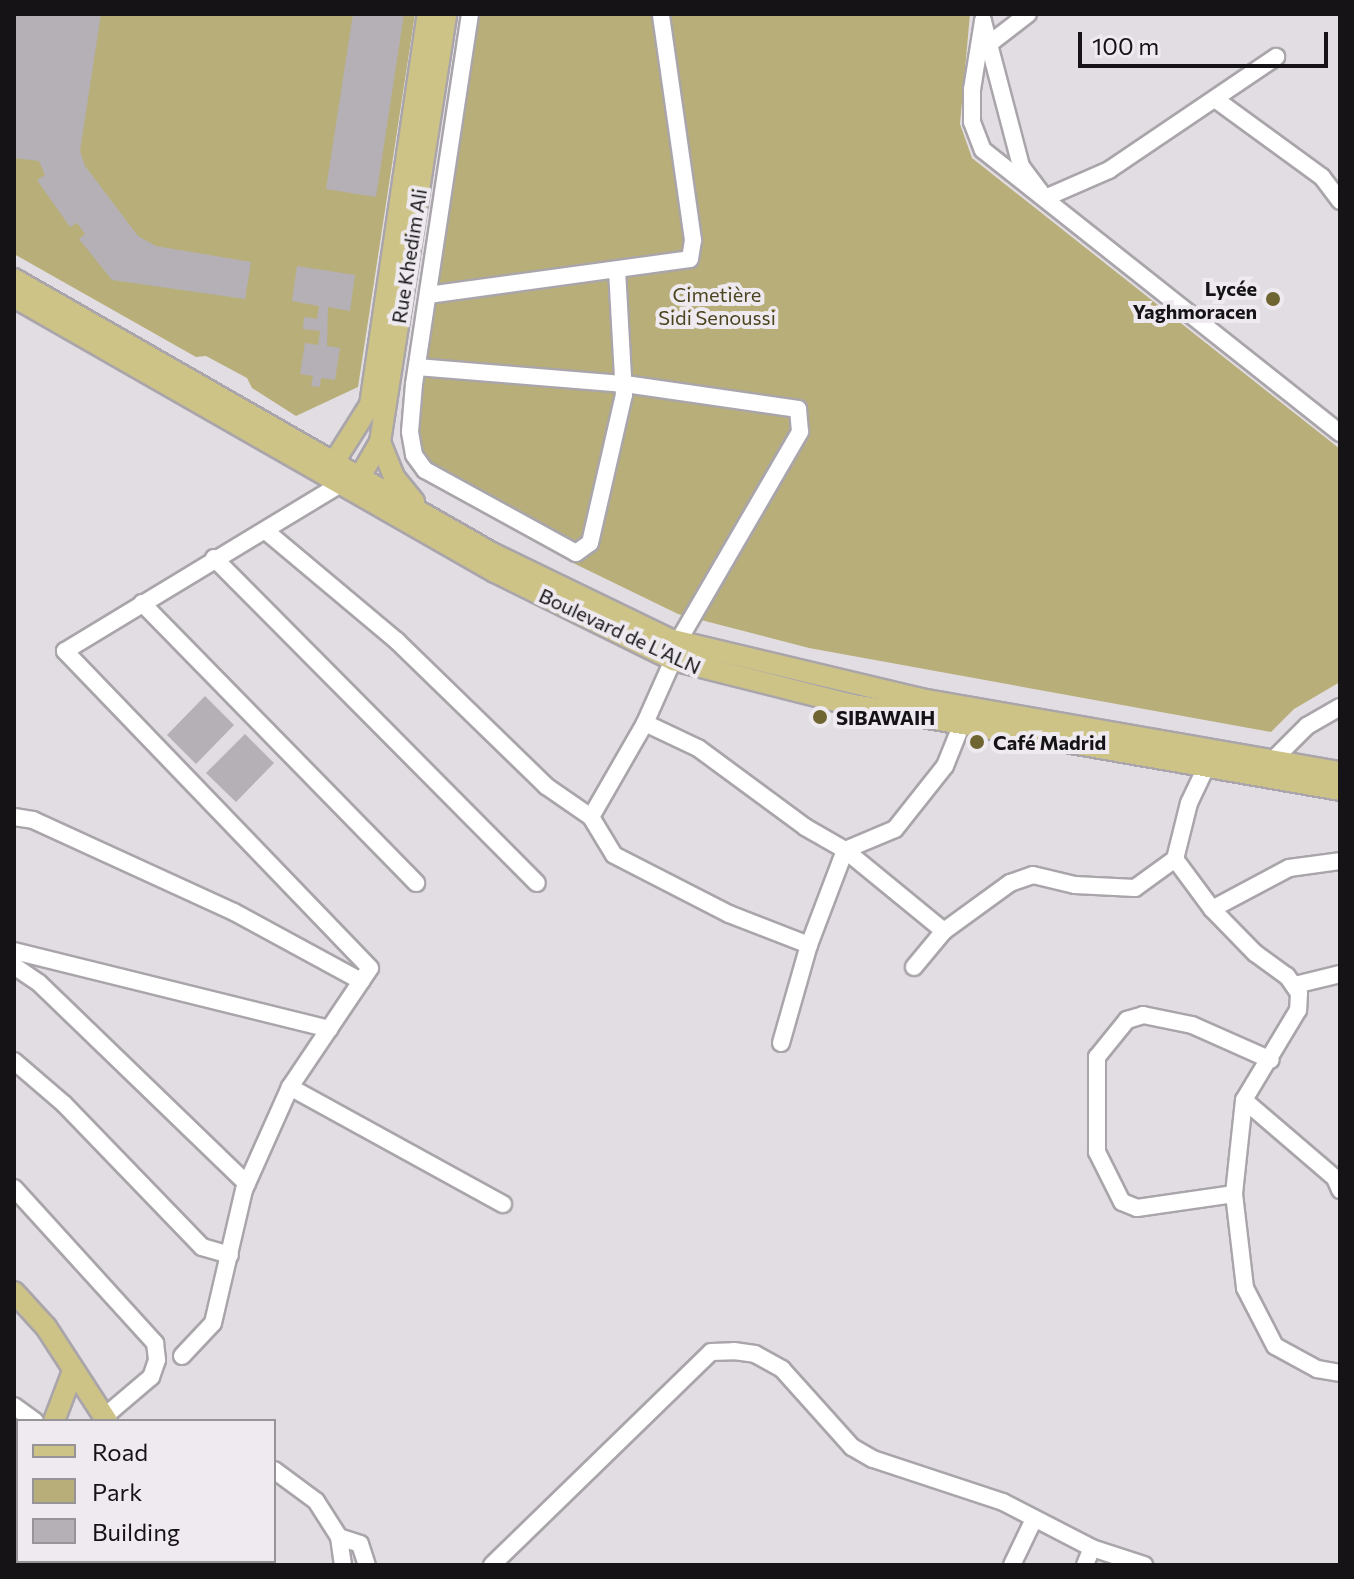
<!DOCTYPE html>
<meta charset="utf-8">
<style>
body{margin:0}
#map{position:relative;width:1354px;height:1579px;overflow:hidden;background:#e1dde2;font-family:Commissioner,sans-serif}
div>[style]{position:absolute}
.green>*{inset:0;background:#b8ae7a}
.building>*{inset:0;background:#b4b0b6}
.roads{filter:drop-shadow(2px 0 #a9a5aa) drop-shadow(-2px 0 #a9a5aa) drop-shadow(0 2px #a9a5aa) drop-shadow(0 -2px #a9a5aa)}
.minor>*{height:16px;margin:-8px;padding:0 8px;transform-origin:8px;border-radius:8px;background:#fff}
.major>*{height:20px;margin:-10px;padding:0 10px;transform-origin:10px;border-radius:10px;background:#cec387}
.dots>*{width:22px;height:22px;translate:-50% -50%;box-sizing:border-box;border:4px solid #eeeaf0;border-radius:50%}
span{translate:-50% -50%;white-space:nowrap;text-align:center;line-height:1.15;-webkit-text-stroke:8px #eeeaf0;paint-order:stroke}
.street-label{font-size:20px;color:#151315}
.poi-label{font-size:20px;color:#151315;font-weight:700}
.right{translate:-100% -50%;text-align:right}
.left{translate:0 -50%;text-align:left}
.park-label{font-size:20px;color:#4b441f}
.frame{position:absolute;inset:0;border:16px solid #151315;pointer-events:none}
.legend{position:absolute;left:16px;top:1419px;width:260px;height:144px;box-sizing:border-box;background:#eeeaf0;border:2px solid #979498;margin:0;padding:10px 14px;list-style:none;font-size:24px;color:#151315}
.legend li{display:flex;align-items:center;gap:16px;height:40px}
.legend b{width:40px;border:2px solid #979498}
.scale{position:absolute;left:1078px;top:32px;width:250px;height:36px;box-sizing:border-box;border:4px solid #151315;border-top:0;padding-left:10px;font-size:24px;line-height:28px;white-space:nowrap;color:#151315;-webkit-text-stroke:6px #eeeaf0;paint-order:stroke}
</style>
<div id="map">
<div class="green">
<div style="clip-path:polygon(14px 14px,415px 14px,358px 387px,296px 416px,252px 388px,247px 378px,206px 356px,196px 357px,14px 254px)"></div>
<div style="clip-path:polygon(461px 14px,970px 14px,960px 124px,972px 158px,1340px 449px,1340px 682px,1294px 709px,1271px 732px,809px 648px,678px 614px,569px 561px,419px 476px,406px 459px,401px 432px,405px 383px)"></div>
</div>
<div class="building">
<div style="clip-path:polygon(14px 14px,101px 14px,80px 151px,85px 166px,138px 236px,156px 246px,251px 262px,245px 299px,112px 280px,79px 239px,85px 234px,77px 223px,70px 227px,37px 180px,45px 175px,39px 161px,14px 158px)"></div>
<div style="clip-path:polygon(353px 14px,404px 14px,376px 197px,326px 189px)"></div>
<div style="clip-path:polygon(297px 266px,355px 275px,350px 311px,328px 307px,327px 346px,340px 348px,335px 380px,321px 378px,320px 387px,311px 386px,313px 376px,300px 374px,305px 343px,318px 345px,320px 331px,303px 329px,304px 317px,317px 319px,319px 306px,292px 301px)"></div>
<div style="clip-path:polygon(205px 696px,234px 725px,196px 764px,167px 735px)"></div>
<div style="clip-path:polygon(245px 734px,274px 763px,236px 802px,206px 773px)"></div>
</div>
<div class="roads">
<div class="minor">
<div style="left:470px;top:14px;width:374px;rotate:98.6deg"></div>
<div style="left:414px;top:384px;width:48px;rotate:94.8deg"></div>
<div style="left:410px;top:432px;width:23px;rotate:80deg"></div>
<div style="left:414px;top:455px;width:19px;rotate:54deg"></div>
<div style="left:425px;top:470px;width:172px;rotate:28.8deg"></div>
<div style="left:576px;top:553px;width:17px;rotate:-36deg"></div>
<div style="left:590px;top:543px;width:152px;rotate:-77.1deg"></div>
<div style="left:624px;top:395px;width:124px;rotate:-93.2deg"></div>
<div style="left:989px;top:44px;width:49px;rotate:-37.6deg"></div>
<div style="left:1215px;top:99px;width:132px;rotate:36.1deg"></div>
<div style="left:1322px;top:177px;width:30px;rotate:53deg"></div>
<div style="left:1045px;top:198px;width:40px;rotate:-127deg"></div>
<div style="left:1021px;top:166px;width:150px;rotate:-104.7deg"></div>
<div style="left:983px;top:21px;width:70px;rotate:99.1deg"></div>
<div style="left:972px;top:90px;width:32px;rotate:90deg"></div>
<div style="left:972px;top:122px;width:30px;rotate:69deg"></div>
<div style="left:983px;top:150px;width:456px;rotate:38.4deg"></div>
<div style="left:1045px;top:198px;width:70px;rotate:-23.6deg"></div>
<div style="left:1109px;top:170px;width:202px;rotate:-34.1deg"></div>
<div style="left:428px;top:295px;width:264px;rotate:-7.8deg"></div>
<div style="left:690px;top:259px;width:19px;rotate:-81deg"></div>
<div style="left:693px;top:240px;width:228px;rotate:-98.1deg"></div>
<div style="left:417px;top:367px;width:209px;rotate:4.7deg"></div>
<div style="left:625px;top:384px;width:175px;rotate:8.2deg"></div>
<div style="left:798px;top:409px;width:23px;rotate:85deg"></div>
<div style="left:800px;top:432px;width:243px;rotate:120.2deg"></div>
<div style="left:267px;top:532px;width:170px;rotate:40deg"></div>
<div style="left:397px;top:641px;width:208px;rotate:44.2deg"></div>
<div style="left:546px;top:786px;width:55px;rotate:34.6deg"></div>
<div style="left:591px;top:817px;width:44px;rotate:58.8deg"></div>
<div style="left:614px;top:855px;width:129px;rotate:27.2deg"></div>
<div style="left:729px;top:914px;width:86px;rotate:21.2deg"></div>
<div style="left:214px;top:558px;width:458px;rotate:45.2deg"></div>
<div style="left:142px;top:603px;width:392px;rotate:45.6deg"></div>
<div style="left:645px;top:723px;width:59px;rotate:25.3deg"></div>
<div style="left:698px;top:748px;width:133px;rotate:36.4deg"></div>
<div style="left:805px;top:827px;width:46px;rotate:29.9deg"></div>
<div style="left:845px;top:850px;width:54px;rotate:-22.8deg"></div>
<div style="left:895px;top:829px;width:80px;rotate:-51.6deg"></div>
<div style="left:945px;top:766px;width:54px;rotate:-68.2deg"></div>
<div style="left:1210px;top:759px;width:49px;rotate:115.5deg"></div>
<div style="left:1189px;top:803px;width:58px;rotate:104deg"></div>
<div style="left:1175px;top:859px;width:62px;rotate:53.5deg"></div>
<div style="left:1212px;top:909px;width:62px;rotate:45.7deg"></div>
<div style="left:1255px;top:953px;width:39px;rotate:36deg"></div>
<div style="left:1287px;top:976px;width:21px;rotate:55deg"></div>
<div style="left:1299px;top:993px;width:17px;rotate:93deg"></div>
<div style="left:1298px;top:1010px;width:105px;rotate:121deg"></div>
<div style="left:1244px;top:1100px;width:95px;rotate:96.1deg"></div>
<div style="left:1234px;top:1194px;width:95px;rotate:83.3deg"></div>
<div style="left:1245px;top:1288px;width:65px;rotate:62.7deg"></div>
<div style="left:1275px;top:1346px;width:48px;rotate:28.7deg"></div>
<div style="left:1317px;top:1369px;width:23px;rotate:10deg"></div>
<div style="left:1274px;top:759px;width:47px;rotate:-45deg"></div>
<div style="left:1307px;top:726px;width:38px;rotate:-30deg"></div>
<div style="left:14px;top:817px;width:19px;rotate:9deg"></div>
<div style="left:33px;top:820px;width:221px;rotate:24.6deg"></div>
<div style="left:234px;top:912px;width:145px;rotate:28.5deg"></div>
<div style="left:591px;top:817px;width:108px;rotate:-60.1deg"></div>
<div style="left:645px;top:723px;width:69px;rotate:-66deg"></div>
<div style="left:1212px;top:909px;width:87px;rotate:-28deg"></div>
<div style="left:1289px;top:868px;width:51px;rotate:-7.8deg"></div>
<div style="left:14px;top:951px;width:325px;rotate:13.9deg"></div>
<div style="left:14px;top:966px;width:30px;rotate:34deg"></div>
<div style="left:39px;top:983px;width:289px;rotate:44deg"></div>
<div style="left:914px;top:967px;width:47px;rotate:-50.2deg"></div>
<div style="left:1295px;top:985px;width:46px;rotate:-13.7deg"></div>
<div style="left:781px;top:1043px;width:102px;rotate:-74.1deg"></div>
<div style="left:809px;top:945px;width:102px;rotate:-69.2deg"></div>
<div style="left:845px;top:850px;width:128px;rotate:39.3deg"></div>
<div style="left:944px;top:931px;width:82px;rotate:-36deg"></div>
<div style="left:1010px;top:883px;width:24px;rotate:-19deg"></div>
<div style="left:1033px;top:875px;width:43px;rotate:13.4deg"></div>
<div style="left:1075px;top:885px;width:60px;rotate:2.9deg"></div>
<div style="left:1135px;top:888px;width:49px;rotate:-35.9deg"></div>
<div style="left:14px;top:1061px;width:66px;rotate:40.7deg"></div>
<div style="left:64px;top:1104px;width:199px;rotate:46deg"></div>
<div style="left:202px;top:1247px;width:29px;rotate:16deg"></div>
<div style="left:290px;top:1087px;width:243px;rotate:28.8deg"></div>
<div style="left:1244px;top:1100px;width:120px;rotate:40.6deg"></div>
<div style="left:1335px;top:1178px;width:13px;rotate:67deg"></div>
<div style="left:14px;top:1188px;width:210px;rotate:47.7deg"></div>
<div style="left:155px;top:1343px;width:17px;rotate:83deg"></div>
<div style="left:157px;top:1360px;width:18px;rotate:109deg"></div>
<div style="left:151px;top:1377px;width:62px;rotate:139.6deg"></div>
<div style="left:1234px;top:1194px;width:98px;rotate:171.8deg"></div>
<div style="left:1137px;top:1208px;width:16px;rotate:-158deg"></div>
<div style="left:1122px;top:1202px;width:56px;rotate:-116.6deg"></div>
<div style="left:1097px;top:1152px;width:95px;rotate:-90deg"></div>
<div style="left:1097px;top:1057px;width:48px;rotate:-51deg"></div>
<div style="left:1127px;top:1020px;width:17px;rotate:-17deg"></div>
<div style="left:1143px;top:1015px;width:50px;rotate:11.5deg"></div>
<div style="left:1192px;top:1025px;width:86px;rotate:23.9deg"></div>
<div style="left:182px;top:1356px;width:45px;rotate:-46.8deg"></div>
<div style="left:213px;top:1323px;width:137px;rotate:-76.9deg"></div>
<div style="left:244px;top:1190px;width:113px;rotate:-65.9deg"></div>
<div style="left:290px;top:1087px;width:143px;rotate:-56.1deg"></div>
<div style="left:370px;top:968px;width:440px;rotate:-133.9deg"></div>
<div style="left:65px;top:651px;width:323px;rotate:-31.2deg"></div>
<div style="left:14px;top:1406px;width:26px;rotate:36deg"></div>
<div style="left:274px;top:1470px;width:52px;rotate:36.4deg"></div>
<div style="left:316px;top:1501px;width:43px;rotate:57.4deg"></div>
<div style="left:339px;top:1537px;width:28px;rotate:82deg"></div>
<div style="left:339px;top:1537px;width:22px;rotate:18deg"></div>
<div style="left:360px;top:1544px;width:22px;rotate:72deg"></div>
<div style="left:492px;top:1565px;width:305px;rotate:-44.2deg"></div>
<div style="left:711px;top:1352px;width:23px;rotate:-2deg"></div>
<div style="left:734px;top:1351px;width:21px;rotate:8deg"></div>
<div style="left:755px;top:1354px;width:31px;rotate:29deg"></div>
<div style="left:782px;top:1369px;width:105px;rotate:48.1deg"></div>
<div style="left:852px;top:1447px;width:24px;rotate:30deg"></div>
<div style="left:873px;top:1459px;width:137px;rotate:18.3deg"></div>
<div style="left:1003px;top:1502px;width:100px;rotate:27.3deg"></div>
<div style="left:1092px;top:1548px;width:55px;rotate:18.1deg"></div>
<div style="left:1012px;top:1565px;width:51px;rotate:-64.4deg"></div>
<div style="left:1085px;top:1565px;width:18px;rotate:-68deg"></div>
</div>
<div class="major">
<div style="left:14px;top:279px;width:549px;rotate:29.84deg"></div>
<div style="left:490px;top:552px;width:199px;rotate:25.9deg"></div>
<div style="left:669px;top:639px;width:259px;rotate:13.4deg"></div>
<div style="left:921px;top:699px;width:425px;rotate:9.9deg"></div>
<div style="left:14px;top:297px;width:554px;rotate:29.76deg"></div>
<div style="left:495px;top:572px;width:199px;rotate:26.3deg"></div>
<div style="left:673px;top:660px;width:180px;rotate:14.1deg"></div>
<div style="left:848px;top:704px;width:499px;rotate:9.9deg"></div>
<div style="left:380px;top:442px;width:38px;rotate:68deg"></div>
<div style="left:394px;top:477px;width:32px;rotate:51deg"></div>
<div style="left:327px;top:473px;width:80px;rotate:-57.7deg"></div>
<div style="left:370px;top:405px;width:395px;rotate:-81.6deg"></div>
<div style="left:354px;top:487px;width:52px;rotate:-60deg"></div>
<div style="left:380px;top:442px;width:433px;rotate:-81.2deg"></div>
<div style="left:14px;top:1292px;width:47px;rotate:47.6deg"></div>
<div style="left:46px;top:1327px;width:112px;rotate:57deg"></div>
<div style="left:54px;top:1421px;width:53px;rotate:-69.2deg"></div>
<div style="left:14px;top:1454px;width:4px;rotate:-27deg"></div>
</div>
</div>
<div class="dots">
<div style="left:1273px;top:299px;background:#6f6532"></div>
<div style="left:820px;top:717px;background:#6f6532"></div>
<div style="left:977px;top:742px;background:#6f6532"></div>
</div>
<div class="street-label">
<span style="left:409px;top:256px;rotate:-81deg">Rue Khedim Ali</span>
<span style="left:620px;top:631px;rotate:25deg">Boulevard de L'ALN</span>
</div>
<div class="poi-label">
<span class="right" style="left:1257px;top:300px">Lycée<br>Yaghmoracen</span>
<span class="left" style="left:836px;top:717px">SIBAWAIH</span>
<span class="left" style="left:993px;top:742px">Café Madrid</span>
</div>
<div class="park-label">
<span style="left:717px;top:306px">Cimetière<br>Sidi Senoussi</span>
</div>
<div class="frame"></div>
<ul class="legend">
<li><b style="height:10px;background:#cec387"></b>Road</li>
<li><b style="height:22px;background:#b8ae7a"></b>Park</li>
<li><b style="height:22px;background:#b4b0b6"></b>Building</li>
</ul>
<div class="scale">100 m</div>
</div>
